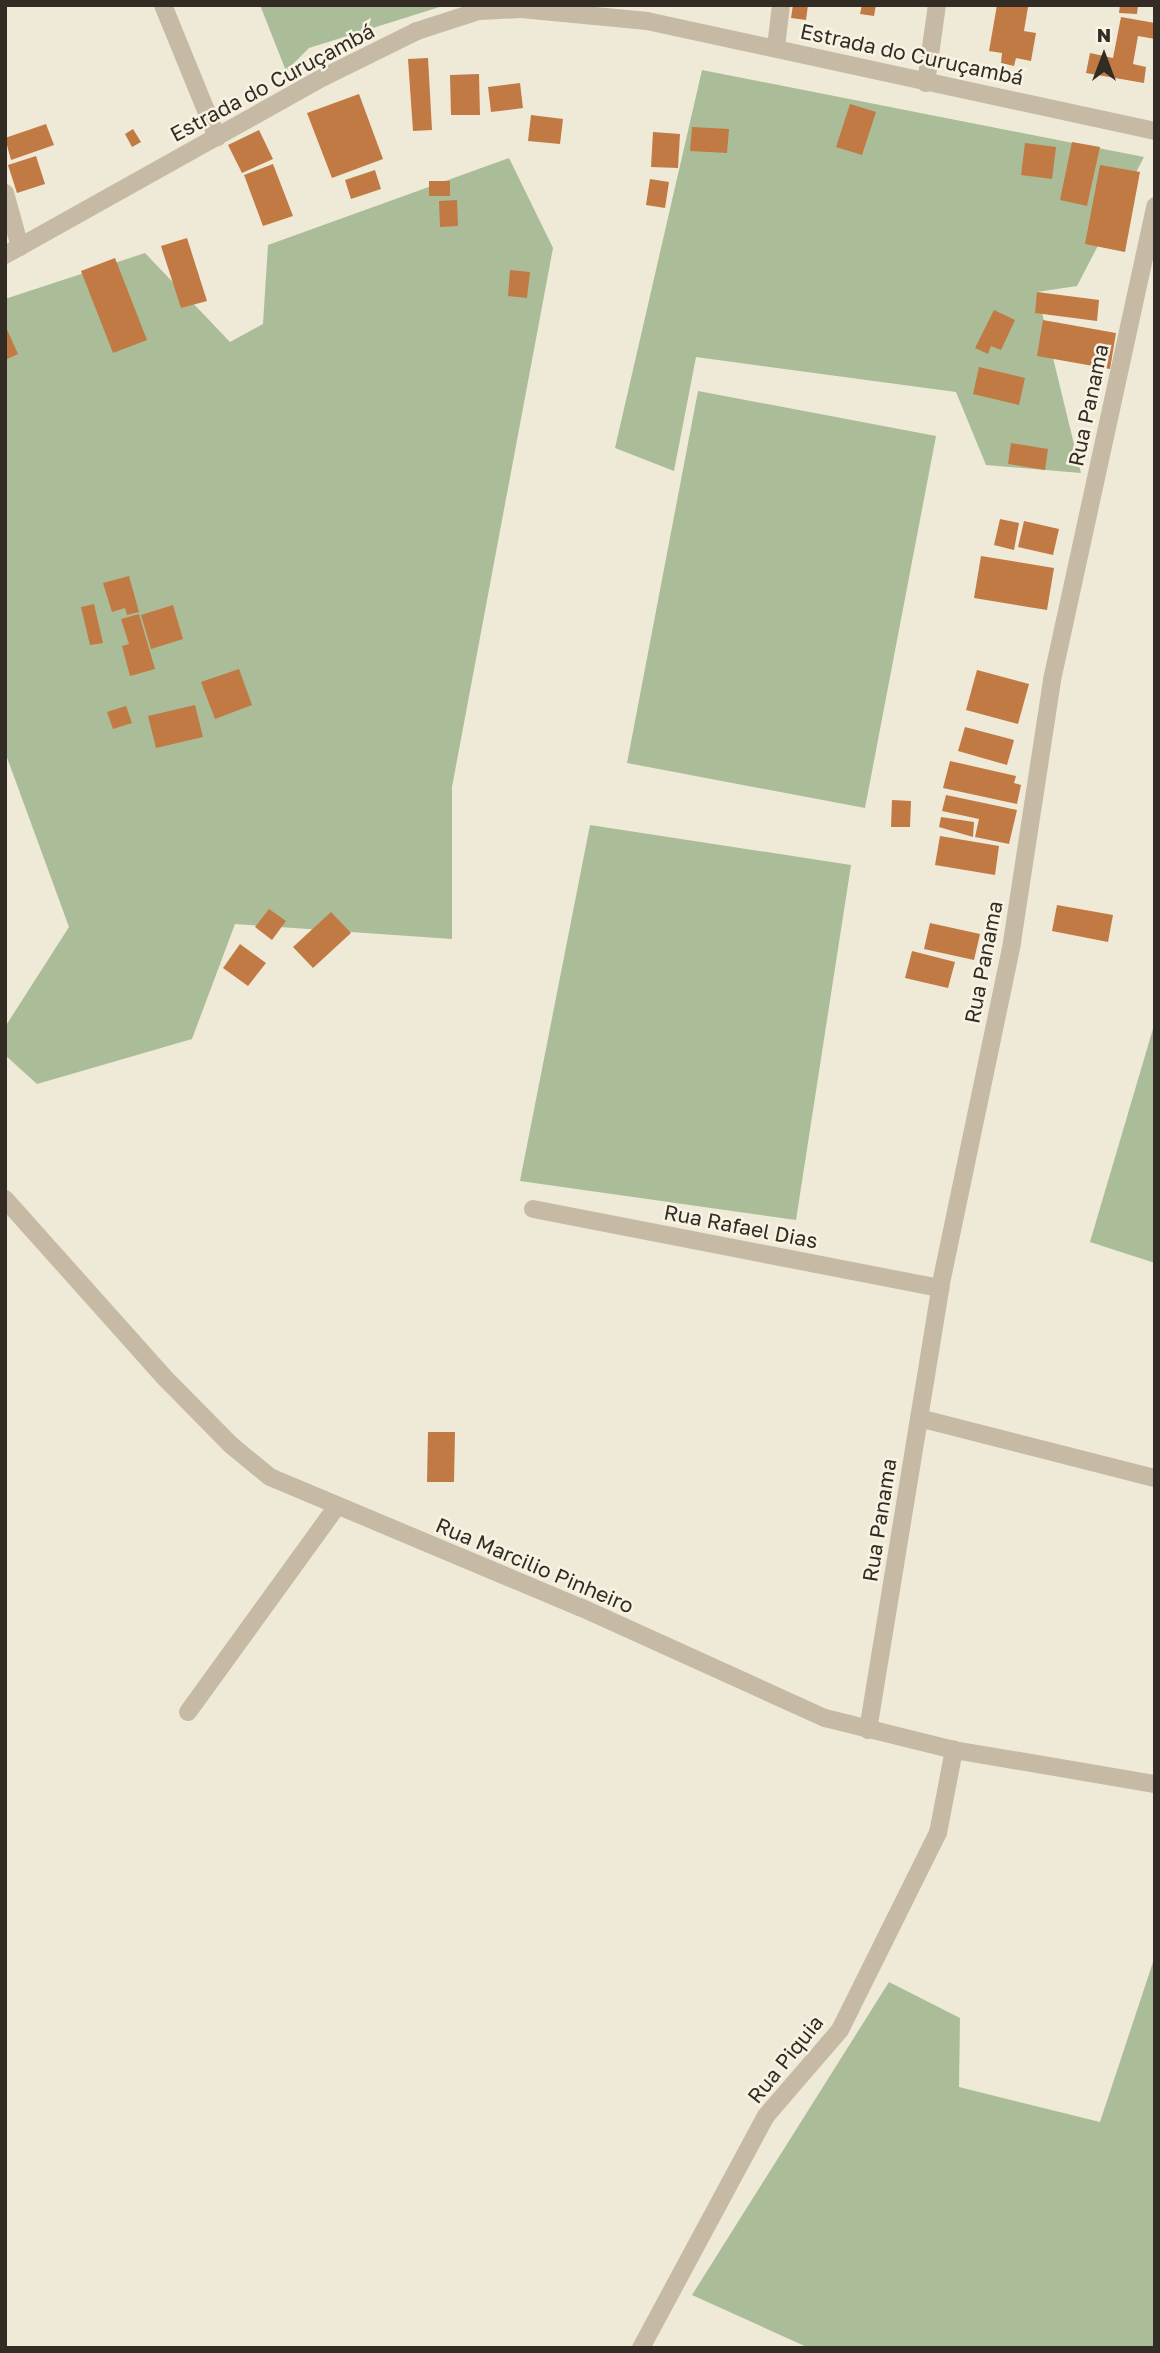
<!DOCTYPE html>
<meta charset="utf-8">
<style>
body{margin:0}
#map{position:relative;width:1160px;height:2353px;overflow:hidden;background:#efe9d7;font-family:"Golos Text",sans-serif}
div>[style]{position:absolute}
.green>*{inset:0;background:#aabd98}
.building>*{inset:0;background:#c17a44}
.minor>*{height:18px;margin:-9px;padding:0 9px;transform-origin:9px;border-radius:9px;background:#c7baa4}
span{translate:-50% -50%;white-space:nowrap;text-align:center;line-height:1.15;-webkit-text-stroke:5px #f8f2e3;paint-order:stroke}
.street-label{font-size:21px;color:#322c25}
.frame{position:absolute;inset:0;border:7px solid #322c25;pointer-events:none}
.north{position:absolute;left:1069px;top:21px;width:70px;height:70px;-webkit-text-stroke:5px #f8f2e3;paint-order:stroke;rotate:0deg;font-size:19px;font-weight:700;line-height:28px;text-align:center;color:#322c25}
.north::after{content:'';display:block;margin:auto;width:24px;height:32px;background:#322c25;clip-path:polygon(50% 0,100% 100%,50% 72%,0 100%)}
</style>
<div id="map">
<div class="green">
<div style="clip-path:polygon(260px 5px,446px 5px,309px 48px,286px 71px)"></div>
<div style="clip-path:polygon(702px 70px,1144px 157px,1077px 286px,1037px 292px,1081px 473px,986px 465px,956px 392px,696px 357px,674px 471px,615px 448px)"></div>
<div style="clip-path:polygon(509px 158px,553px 248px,452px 787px,452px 939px,235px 924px,192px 1039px,37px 1084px,5px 1055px,5px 1027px,69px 927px,5px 752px,5px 299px,145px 253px,230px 342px,263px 324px,268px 245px)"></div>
<div style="clip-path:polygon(698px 391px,936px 436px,865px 808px,627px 763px)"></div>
<div style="clip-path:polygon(590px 825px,851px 865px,796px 1220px,520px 1181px)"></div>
<div style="clip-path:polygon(1155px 1022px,1155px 1263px,1090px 1242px)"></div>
<div style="clip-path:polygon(1155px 1956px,1155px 2348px,809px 2348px,692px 2295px,889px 1982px,960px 2018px,959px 2087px,1100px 2122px)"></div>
</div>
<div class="building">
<div style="clip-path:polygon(793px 5px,808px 5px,806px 20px,791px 18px)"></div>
<div style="clip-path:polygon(862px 5px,876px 5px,874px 16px,860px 14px)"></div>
<div style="clip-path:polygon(997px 5px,1028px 7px,1024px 31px,1036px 33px,1031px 61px,1016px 58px,1014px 66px,1001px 63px,1002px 53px,989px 51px)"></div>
<div style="clip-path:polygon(1120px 5px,1138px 5px,1137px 14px,1119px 13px)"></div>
<div style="clip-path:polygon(1121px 17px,1155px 23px,1155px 39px,1138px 36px,1133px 64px,1146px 67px,1144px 83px,1086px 73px,1090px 53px,1113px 58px)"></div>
<div style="clip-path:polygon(428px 58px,432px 130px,413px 131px,408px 59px)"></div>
<div style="clip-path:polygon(479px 74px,480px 115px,451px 115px,450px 75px)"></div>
<div style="clip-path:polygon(520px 83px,523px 108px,491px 112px,488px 87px)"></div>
<div style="clip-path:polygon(359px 94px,383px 159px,332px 178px,307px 113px)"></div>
<div style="clip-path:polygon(850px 104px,876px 112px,862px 155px,836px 147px)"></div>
<div style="clip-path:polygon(531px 115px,563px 119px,560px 144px,528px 141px)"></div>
<div style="clip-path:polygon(46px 124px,54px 145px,11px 160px,5px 138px)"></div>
<div style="clip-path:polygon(692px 127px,729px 129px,727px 153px,690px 151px)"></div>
<div style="clip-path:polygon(133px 129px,141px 142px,132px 147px,125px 134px)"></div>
<div style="clip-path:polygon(259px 130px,273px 159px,242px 173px,228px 145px)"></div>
<div style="clip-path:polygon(653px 132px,680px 134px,678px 168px,651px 167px)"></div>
<div style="clip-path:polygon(1072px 142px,1100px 147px,1087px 206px,1060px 200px)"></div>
<div style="clip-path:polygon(1025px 143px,1056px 147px,1052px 179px,1021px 175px)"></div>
<div style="clip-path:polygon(36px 156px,45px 184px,17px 193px,8px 165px)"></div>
<div style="clip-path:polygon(273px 164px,293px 216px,263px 226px,244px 175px)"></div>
<div style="clip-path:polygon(1100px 165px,1140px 172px,1125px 252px,1085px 244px)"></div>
<div style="clip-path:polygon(375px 170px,381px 189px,351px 199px,345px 180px)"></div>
<div style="clip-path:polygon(650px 179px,669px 182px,665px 208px,646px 205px)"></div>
<div style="clip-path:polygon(429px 181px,450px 181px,450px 196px,429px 196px)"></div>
<div style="clip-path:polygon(457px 200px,458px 226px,440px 227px,439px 201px)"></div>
<div style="clip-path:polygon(187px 238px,207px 301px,181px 308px,161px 246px)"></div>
<div style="clip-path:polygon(115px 258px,147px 340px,113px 353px,81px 271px)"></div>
<div style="clip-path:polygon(510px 270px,530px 272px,527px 298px,508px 296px)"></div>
<div style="clip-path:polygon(1037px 292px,1099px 300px,1097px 321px,1035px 313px)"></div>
<div style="clip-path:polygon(994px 310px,1015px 320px,1001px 350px,991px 346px,988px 354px,975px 348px)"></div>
<div style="clip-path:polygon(1043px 320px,1116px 333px,1110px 369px,1037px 356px)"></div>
<div style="clip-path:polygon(5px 325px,18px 354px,5px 360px)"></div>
<div style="clip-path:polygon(979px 367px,1025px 378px,1019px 405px,973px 394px)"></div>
<div style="clip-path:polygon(1011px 443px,1048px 449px,1045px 470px,1008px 464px)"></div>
<div style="clip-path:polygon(1000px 519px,1019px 523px,1014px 550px,994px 545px)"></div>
<div style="clip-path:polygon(1024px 521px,1059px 529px,1053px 555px,1018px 547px)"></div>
<div style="clip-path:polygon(981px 556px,1054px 568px,1047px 610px,974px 598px)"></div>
<div style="clip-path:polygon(129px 576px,139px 612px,127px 615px,125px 608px,112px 612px,103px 583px)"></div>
<div style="clip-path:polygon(94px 604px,103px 643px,90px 645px,81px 607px)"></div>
<div style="clip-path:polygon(173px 605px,183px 639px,151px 649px,141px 615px)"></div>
<div style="clip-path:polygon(139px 614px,155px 669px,130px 676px,122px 646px,129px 644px,121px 619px)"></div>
<div style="clip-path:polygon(239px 669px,252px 705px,215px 719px,201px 682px)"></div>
<div style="clip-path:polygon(977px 670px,1029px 684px,1018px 724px,966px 710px)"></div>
<div style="clip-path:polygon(195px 705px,203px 737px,156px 748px,148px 716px)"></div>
<div style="clip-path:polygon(126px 706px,132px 723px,113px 729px,107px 712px)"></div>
<div style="clip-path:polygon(965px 727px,1014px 740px,1007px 765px,958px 751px)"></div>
<div style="clip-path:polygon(950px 761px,1016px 776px,1014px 783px,1021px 785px,1017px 804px,943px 788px)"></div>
<div style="clip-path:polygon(946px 795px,1017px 810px,1009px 844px,975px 837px,979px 819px,942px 811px)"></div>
<div style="clip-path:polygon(892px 800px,911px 801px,910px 827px,891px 827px)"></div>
<div style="clip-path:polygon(941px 817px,974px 822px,973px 837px,939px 827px)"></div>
<div style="clip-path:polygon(940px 836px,999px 846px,995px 875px,935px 865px)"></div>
<div style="clip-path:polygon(1057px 905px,1113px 915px,1108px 942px,1052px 931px)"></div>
<div style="clip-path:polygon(269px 909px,286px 921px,272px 940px,255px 927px)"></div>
<div style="clip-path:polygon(331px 912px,351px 933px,313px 968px,293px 947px)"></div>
<div style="clip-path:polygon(930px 923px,980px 934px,974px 960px,924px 949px)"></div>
<div style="clip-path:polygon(240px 944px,266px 963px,248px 986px,223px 968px)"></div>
<div style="clip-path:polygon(912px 951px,955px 962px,948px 988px,905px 978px)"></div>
<div style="clip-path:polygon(428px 1432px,455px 1432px,454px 1482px,427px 1482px)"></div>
</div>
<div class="minor">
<div style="left:163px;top:5px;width:143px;rotate:67.8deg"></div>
<div style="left:776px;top:47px;width:42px;rotate:-83.2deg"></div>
<div style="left:926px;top:83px;width:79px;rotate:-82deg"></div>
<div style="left:5px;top:193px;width:56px;rotate:74.5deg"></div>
<div style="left:5px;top:255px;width:365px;rotate:-29.2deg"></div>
<div style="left:324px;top:77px;width:104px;rotate:-26.3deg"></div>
<div style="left:417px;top:31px;width:65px;rotate:-17.9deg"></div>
<div style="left:479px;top:11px;width:42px;rotate:-2.7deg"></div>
<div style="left:521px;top:9px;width:127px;rotate:5.4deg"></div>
<div style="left:647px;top:21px;width:520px;rotate:12.22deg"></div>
<div style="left:5px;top:1199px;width:237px;rotate:48.2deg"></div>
<div style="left:163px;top:1376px;width:97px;rotate:45.4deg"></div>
<div style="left:231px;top:1445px;width:50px;rotate:39.4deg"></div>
<div style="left:270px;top:1477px;width:336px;rotate:22.8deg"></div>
<div style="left:580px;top:1607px;width:269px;rotate:24.4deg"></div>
<div style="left:825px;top:1718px;width:133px;rotate:13.9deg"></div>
<div style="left:954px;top:1750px;width:204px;rotate:9.6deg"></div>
<div style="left:533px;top:1209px;width:415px;rotate:11deg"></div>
<div style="left:919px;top:1418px;width:244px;rotate:14.3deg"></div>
<div style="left:188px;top:1712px;width:254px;rotate:-54.1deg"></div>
<div style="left:868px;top:1730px;width:448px;rotate:-80.7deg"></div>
<div style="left:940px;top:1288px;width:353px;rotate:-78.2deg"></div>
<div style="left:1012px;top:942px;width:265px;rotate:-81.3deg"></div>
<div style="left:1052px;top:680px;width:485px;rotate:-77.7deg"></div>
<div style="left:641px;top:2348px;width:264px;rotate:-61.7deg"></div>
<div style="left:766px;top:2116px;width:113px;rotate:-49.3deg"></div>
<div style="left:840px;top:2030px;width:220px;rotate:-63.6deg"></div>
<div style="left:938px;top:1833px;width:85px;rotate:-79.1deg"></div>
</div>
<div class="street-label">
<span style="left:912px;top:54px;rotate:12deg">Estrada do Curuçambá</span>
<span style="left:272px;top:82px;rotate:-28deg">Estrada do Curuçambá</span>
<span style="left:1088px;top:405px;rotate:-78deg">Rua Panama</span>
<span style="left:983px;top:962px;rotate:-79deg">Rua Panama</span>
<span style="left:741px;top:1226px;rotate:11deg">Rua Rafael Dias</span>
<span style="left:879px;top:1520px;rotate:-81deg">Rua Panama</span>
<span style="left:535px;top:1565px;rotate:23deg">Rua Marcilio Pinheiro</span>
<span style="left:785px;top:2059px;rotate:-51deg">Rua Piquia</span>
</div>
<div class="frame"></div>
<div class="north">N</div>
</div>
